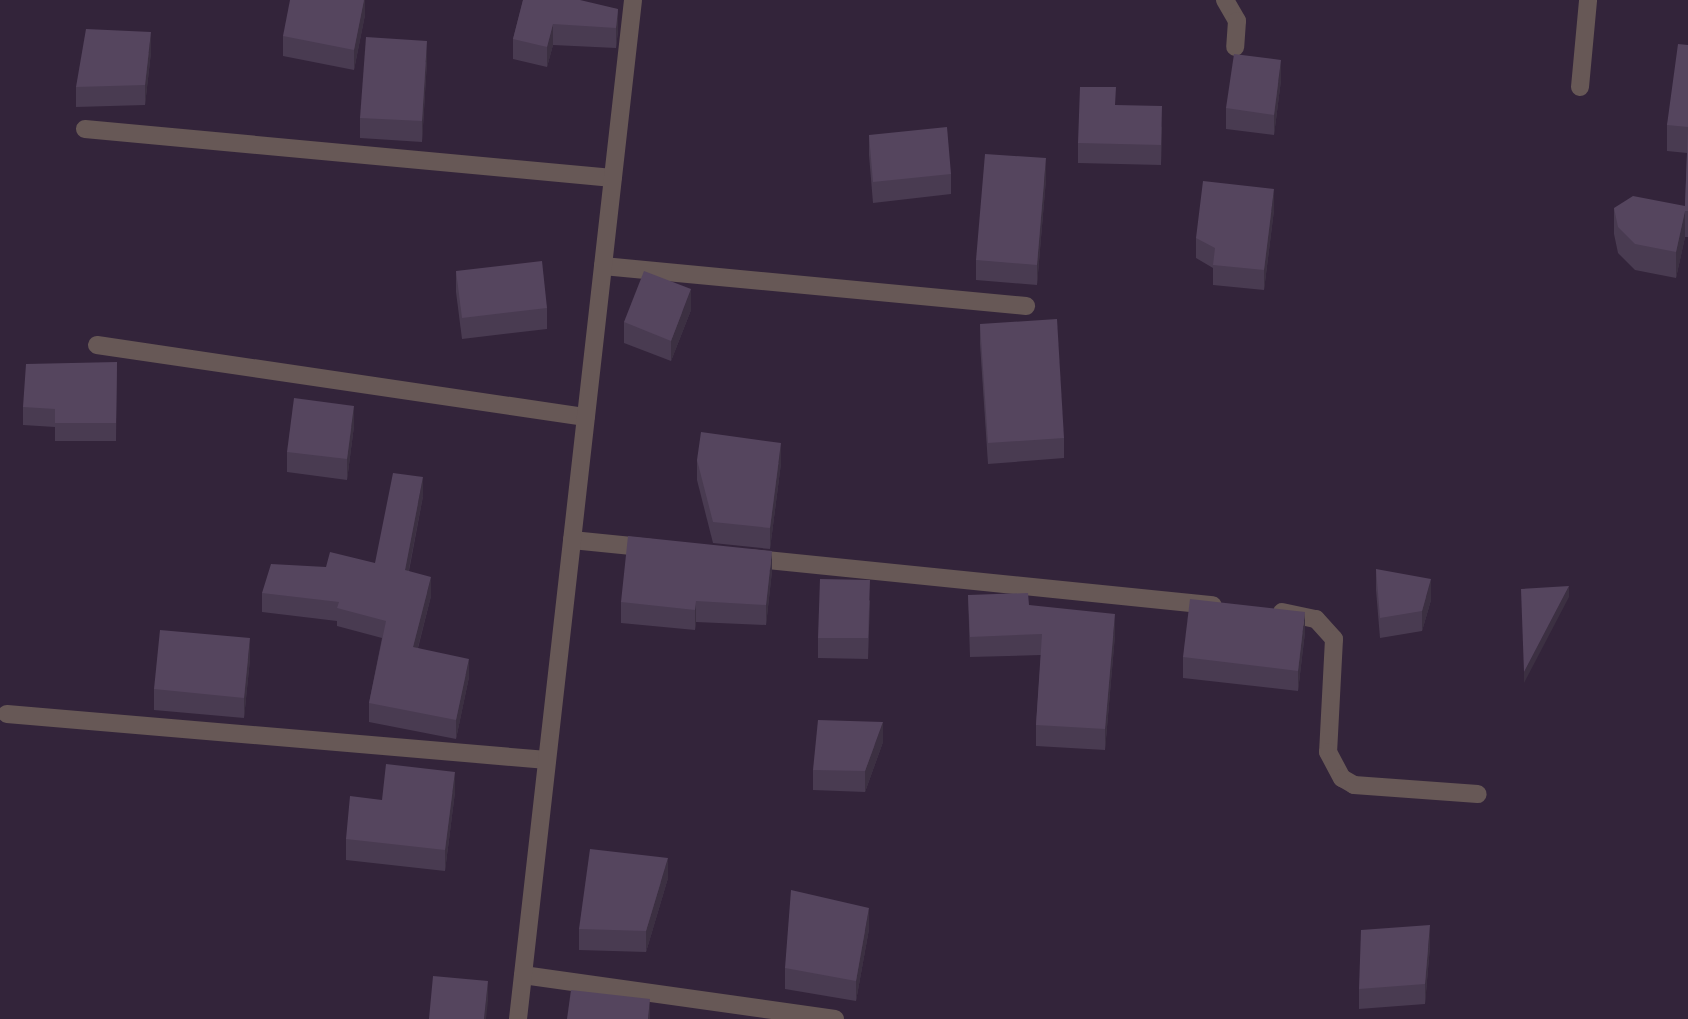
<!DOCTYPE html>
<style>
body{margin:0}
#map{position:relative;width:1688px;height:1019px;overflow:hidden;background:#33243a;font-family:Georgia,serif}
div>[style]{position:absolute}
.service>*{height:18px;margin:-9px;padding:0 9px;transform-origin:9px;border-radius:9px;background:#675856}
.minor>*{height:18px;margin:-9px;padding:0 9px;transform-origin:9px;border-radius:9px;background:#675856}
.tertiary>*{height:18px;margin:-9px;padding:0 9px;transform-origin:9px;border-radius:9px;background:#675856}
.wall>*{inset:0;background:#493b51}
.shaded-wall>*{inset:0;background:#3c3042}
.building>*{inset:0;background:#55455e}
span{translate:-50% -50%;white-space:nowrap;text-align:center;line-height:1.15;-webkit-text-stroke:4.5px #17101a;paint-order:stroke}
</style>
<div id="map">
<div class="service">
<div style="left:1580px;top:87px;width:87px;rotate:-84.7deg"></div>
</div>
<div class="minor">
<div style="left:1225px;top:0;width:24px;rotate:60deg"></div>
<div style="left:1237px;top:21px;width:26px;rotate:94deg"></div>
<div style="left:85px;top:129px;width:530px;rotate:5.3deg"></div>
<div style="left:603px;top:266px;width:425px;rotate:5.4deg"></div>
<div style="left:97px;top:345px;width:494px;rotate:8.4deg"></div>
<div style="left:572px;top:540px;width:80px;rotate:5.7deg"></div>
<div style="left:748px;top:558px;width:467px;rotate:5.8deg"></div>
<div style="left:1282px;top:612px;width:35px;rotate:12deg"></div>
<div style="left:1316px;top:619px;width:27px;rotate:48deg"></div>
<div style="left:1334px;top:639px;width:113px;rotate:93deg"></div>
<div style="left:1328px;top:752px;width:30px;rotate:62deg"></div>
<div style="left:1342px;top:778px;width:14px;rotate:30deg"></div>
<div style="left:1354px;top:785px;width:124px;rotate:4.2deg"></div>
<div style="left:7px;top:714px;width:542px;rotate:4.87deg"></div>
<div style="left:523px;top:975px;width:315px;rotate:8deg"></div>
</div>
<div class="tertiary">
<div style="left:518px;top:1019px;width:1025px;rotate:-83.56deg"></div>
</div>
<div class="wall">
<div style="clip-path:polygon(365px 0,365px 15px,354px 70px,283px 56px,283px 36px)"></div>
<div style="clip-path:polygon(523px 0,618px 9px,618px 30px,616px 48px,553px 45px,547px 67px,513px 59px,513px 39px)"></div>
<div style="clip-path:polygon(1688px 45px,1688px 237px,1685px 237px,1676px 278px,1635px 270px,1618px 253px,1614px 234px,1614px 208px,1685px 206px,1687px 153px,1667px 151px,1667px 125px)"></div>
<div style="clip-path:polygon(151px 52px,145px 105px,76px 107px,76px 87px)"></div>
<div style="clip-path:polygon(427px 61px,422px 142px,360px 138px,360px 118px)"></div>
<div style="clip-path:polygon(1281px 80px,1274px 135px,1226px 129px,1226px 108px)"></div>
<div style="clip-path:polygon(1116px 105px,1162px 127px,1161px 165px,1078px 163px,1078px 143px)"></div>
<div style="clip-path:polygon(869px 135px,951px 174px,951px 194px,873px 203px,869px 155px)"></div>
<div style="clip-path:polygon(1046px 179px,1037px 285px,976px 280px,976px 260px)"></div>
<div style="clip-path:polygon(1274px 210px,1264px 290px,1213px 285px,1213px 268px,1196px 258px,1196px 238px)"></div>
<div style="clip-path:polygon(456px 271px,547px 308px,547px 329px,462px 339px,456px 292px)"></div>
<div style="clip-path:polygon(691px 310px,671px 361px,624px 343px,624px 322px)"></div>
<div style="clip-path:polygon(980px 324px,1064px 438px,1064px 458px,988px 464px,980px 344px)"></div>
<div style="clip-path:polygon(117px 362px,116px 441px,55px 441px,55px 427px,23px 425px,23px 407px)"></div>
<div style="clip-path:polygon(354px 426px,347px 480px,287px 472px,287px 452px)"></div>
<div style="clip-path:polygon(697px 460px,781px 463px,770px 549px,713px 543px,697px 480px)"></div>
<div style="clip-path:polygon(423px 496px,409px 571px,431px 596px,418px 648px,469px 677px,456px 739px,369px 722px,369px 703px,382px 638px,337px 626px,337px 621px,262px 612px,262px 593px,375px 563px)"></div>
<div style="clip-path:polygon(1376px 569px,1431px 600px,1422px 631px,1380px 638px,1376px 590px)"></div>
<div style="clip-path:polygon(772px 571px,766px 625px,696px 622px,695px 630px,621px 623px,621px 602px)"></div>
<div style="clip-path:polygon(968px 595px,1029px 605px,1115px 635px,1105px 750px,1036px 746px,1036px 725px,1041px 655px,970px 657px)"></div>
<div style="clip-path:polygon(870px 600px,868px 659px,818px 658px,818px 638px)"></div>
<div style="clip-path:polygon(1305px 632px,1298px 691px,1183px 678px,1183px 657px)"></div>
<div style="clip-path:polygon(250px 659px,244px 718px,154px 710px,154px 689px)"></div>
<div style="clip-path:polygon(883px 742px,865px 792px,813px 790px,813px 770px)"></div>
<div style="clip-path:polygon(455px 792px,445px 871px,346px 860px,346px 839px,382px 800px)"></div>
<div style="clip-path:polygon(668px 878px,646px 952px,579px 950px,579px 929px)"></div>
<div style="clip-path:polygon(869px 929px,856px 1001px,785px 989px,785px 968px)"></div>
<div style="clip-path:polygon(1430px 946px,1425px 1004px,1359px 1009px,1359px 989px)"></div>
</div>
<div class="shaded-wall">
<div style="clip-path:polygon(364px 0,365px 0,365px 15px,354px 70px,354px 50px)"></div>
<div style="clip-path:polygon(618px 9px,618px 30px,616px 48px,616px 28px)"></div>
<div style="clip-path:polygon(553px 24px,553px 45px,547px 67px,547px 47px)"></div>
<div style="clip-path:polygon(151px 32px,151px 52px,145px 105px,145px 85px)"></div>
<div style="clip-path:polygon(427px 41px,427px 61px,422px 142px,422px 121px)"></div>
<div style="clip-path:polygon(1281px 60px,1281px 80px,1274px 135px,1274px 115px)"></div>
<div style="clip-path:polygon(1162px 106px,1162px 127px,1161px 165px,1161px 145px)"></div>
<div style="clip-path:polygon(1046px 158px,1046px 179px,1037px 285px,1037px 265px)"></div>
<div style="clip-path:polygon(1274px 189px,1274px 210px,1264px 290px,1264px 270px)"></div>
<div style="clip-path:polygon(1685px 211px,1685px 237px,1676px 278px,1676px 252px)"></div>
<div style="clip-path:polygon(691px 289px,691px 310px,671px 361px,671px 341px)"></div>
<div style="clip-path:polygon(354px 406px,354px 426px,347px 480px,347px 459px)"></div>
<div style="clip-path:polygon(781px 443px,781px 463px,770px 549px,770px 528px)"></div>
<div style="clip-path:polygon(423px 477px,423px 496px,405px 589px,405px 570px)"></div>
<div style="clip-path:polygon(772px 551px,772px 571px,766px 625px,766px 605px)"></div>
<div style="clip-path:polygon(431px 577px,431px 596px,413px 666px,413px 647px)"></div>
<div style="clip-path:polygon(1431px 579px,1431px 600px,1422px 631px,1422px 611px)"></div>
<div style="clip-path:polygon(1569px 586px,1569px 597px,1524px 683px,1524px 672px)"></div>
<div style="clip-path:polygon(696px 601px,696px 622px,695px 630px,695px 610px)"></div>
<div style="clip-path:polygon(1305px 612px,1305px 632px,1298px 691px,1298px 671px)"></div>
<div style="clip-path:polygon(1115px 614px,1115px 635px,1105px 750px,1105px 729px)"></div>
<div style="clip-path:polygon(250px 638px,250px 659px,244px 718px,244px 698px)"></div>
<div style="clip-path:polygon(469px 659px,469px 677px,456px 739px,456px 720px)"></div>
<div style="clip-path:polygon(883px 722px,883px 742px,865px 792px,865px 771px)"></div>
<div style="clip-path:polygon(455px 772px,455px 792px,445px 871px,445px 850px)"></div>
<div style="clip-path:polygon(668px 858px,668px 878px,646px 952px,646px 931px)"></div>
<div style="clip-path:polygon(869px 908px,869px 929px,856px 1001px,856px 981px)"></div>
<div style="clip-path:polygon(1430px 925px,1430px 946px,1425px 1004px,1425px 984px)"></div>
<div style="clip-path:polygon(488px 981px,488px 1001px,486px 1019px,484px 1019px)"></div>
<div style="clip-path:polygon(650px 999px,650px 1019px,648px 1019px)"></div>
</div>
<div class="building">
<div style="clip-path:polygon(290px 0,364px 0,354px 50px,283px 36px)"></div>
<div style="clip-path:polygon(523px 0,580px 0,618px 9px,616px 28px,553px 24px,547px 47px,513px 39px)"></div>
<div style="clip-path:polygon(86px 29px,151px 32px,145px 85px,76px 87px)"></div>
<div style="clip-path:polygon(366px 37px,427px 41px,422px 121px,360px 118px)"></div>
<div style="clip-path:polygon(1678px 44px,1688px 45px,1688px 211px,1685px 211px,1676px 252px,1635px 244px,1618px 227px,1614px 208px,1633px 196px,1685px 206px,1688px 127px,1667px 125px)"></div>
<div style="clip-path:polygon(1234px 54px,1281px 60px,1274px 115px,1226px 108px)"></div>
<div style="clip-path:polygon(1080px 87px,1116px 87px,1115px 105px,1162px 106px,1161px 145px,1078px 143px)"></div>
<div style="clip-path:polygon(947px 127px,951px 174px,873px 182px,869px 135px)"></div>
<div style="clip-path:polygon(985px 154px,1046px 158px,1037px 265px,976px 260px)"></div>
<div style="clip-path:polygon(1203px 181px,1274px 189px,1264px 270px,1213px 265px,1215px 248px,1196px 238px)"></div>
<div style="clip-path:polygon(542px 261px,547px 308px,462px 318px,456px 271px)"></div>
<div style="clip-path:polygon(644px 271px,691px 289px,671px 341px,624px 322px)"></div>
<div style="clip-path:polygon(1057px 319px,1064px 438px,988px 443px,980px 324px)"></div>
<div style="clip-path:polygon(117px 362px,116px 423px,55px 423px,55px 409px,23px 407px,26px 364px)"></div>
<div style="clip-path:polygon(294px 398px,354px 406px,347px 459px,287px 452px)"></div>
<div style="clip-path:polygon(701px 432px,781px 443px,770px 528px,713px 522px,697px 460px)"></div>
<div style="clip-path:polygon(393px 473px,423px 477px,405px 570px,431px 577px,413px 647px,469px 659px,456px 720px,369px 703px,386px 621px,337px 608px,339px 602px,262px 593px,271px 564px,326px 567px,330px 552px,375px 563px)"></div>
<div style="clip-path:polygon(628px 536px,772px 551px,766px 605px,696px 601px,695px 610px,621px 602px)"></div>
<div style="clip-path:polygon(1376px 569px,1431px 579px,1422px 611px,1380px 618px)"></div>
<div style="clip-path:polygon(820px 579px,870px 580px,868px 638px,818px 638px)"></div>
<div style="clip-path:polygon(1569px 586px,1524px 672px,1521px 589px)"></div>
<div style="clip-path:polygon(1028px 593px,1029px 605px,1115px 614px,1105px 729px,1036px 725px,1042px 634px,970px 637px,968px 595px)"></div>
<div style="clip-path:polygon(1190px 599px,1305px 612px,1298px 671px,1183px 657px)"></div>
<div style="clip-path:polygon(160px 630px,250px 638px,244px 698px,154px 689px)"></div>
<div style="clip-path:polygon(818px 720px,883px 722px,865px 771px,813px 770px)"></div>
<div style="clip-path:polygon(386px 764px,455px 772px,445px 850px,346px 839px,350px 796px,382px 800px)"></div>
<div style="clip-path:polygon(590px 849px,668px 858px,646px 931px,579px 929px)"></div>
<div style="clip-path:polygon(791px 890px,869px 908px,856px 981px,785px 968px)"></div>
<div style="clip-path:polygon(1430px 925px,1425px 984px,1359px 989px,1361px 930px)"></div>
<div style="clip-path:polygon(433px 976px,488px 981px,484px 1019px,429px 1019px)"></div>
<div style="clip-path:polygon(571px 990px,650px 999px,648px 1019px,567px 1019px)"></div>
</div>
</div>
